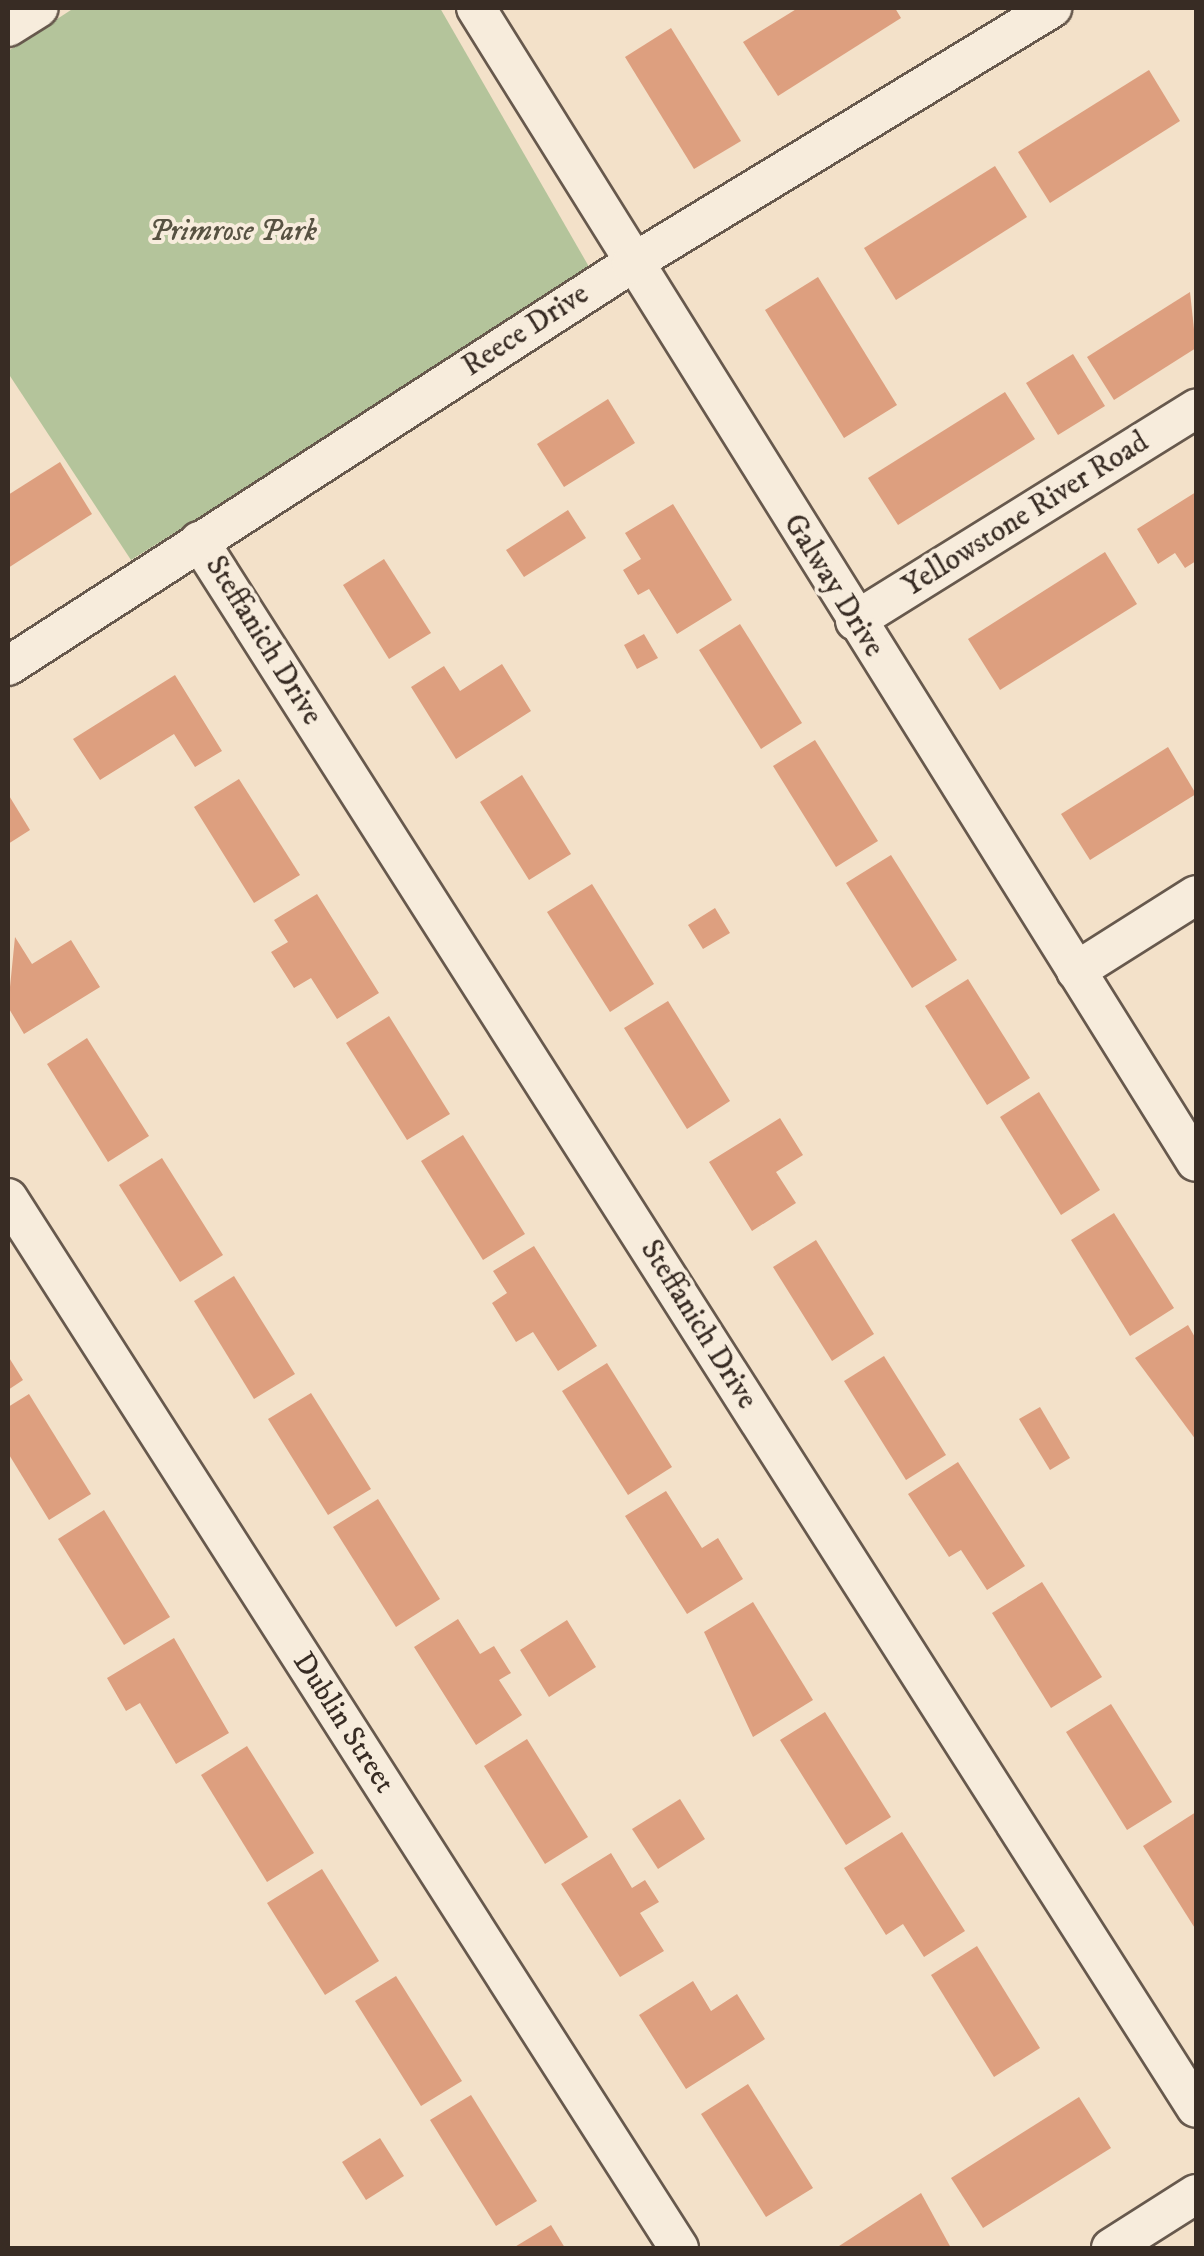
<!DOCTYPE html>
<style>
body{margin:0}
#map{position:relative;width:1204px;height:2256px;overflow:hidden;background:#f3e1c9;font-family:"IM FELL DW Pica",serif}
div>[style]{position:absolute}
.green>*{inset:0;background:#b4c49b}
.building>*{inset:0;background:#dd9f7f}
.roads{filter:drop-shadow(2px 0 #67594d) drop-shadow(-2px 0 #67594d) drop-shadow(0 2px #67594d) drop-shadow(0 -2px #67594d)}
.minor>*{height:38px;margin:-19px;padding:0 19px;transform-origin:19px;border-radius:19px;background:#f7ecdc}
span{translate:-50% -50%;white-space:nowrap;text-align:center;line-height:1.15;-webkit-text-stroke:8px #f7ecdc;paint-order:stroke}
.park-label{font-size:30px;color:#575242;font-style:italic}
.street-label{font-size:30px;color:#382c24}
.frame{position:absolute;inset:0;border:10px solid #382c24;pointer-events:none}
</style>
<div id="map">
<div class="green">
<div style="clip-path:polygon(74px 8px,440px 8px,592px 272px,131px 560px,8px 373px,8px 51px)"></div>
</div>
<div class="building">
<div style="clip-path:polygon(798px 8px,895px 8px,901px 18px,778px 96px,743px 42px)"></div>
<div style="clip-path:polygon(671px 28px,741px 141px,694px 169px,625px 57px)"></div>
<div style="clip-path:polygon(1149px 70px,1180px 121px,1050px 203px,1018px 152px)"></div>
<div style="clip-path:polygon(995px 166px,1027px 217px,896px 300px,864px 248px)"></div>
<div style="clip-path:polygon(818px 277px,897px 405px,844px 438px,765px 310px)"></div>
<div style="clip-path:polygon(1190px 292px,1196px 348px,1114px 400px,1087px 357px)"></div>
<div style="clip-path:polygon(1073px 354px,1105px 406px,1058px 435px,1026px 383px)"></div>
<div style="clip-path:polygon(1005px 392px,1035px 439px,898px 525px,868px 478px)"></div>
<div style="clip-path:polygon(608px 399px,635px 443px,564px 487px,537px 444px)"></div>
<div style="clip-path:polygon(60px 462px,92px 514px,8px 568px,8px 495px)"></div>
<div style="clip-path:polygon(1196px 492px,1196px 561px,1185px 568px,1175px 553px,1158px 564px,1137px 529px)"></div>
<div style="clip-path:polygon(673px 504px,732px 600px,677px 634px,649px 589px,638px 595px,623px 570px,641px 559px,625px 533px)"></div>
<div style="clip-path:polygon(568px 510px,586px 538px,524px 577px,506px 550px)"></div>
<div style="clip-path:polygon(1105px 552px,1137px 604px,1000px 690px,968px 639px)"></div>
<div style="clip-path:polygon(384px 559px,431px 633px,389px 659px,343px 585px)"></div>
<div style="clip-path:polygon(740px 624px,802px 723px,761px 749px,699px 650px)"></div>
<div style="clip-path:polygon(644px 634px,658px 658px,637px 669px,624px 645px)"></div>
<div style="clip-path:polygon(502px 664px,531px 711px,456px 759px,411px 687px,444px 666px,460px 691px)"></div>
<div style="clip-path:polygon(175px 675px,222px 751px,195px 767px,174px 734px,100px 780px,73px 739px)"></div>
<div style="clip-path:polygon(815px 740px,878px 841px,836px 867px,773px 766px)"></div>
<div style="clip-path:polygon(1168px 747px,1196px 794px,1090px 860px,1061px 814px)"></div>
<div style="clip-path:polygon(522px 775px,571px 854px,529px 880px,480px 802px)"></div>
<div style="clip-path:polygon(239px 779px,300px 875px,254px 903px,194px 807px)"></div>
<div style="clip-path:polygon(8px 794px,30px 830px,8px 844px)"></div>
<div style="clip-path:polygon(891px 855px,957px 960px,912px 988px,846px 883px)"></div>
<div style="clip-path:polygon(592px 884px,654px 984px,610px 1012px,547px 912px)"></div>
<div style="clip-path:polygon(317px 894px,379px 993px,337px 1019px,311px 978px,294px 988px,271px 952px,288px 942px,274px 920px)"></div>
<div style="clip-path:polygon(715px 908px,730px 933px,703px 949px,688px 925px)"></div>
<div style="clip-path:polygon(15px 937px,32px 964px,71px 940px,100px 987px,24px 1034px,8px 1007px)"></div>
<div style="clip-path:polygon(968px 979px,1030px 1078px,987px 1105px,925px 1006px)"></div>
<div style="clip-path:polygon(668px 1001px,730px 1101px,687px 1129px,624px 1028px)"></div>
<div style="clip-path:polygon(389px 1016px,450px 1114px,407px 1140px,346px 1043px)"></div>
<div style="clip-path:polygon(87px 1038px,149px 1136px,108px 1162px,47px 1064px)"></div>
<div style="clip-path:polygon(1039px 1092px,1100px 1190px,1061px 1215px,1000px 1117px)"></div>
<div style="clip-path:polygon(780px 1118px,803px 1155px,776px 1172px,796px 1203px,752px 1231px,709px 1162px)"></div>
<div style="clip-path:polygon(463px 1135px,525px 1234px,483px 1260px,421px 1161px)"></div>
<div style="clip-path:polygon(162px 1158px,223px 1255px,180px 1282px,119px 1185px)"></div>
<div style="clip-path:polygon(1114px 1213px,1174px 1308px,1130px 1336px,1071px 1240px)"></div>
<div style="clip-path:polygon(816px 1240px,874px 1334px,832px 1361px,773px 1267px)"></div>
<div style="clip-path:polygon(534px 1246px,597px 1346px,558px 1371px,533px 1332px,516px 1342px,492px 1303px,507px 1293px,493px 1271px)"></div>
<div style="clip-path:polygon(234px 1276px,295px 1374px,254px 1399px,194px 1301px)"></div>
<div style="clip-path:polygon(1188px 1325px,1196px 1339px,1196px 1440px,1135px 1358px)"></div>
<div style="clip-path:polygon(8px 1356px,23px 1380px,8px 1390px)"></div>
<div style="clip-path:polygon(884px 1356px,946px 1455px,906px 1480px,844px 1381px)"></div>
<div style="clip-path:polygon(607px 1363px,672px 1467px,628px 1495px,562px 1391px)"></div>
<div style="clip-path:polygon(311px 1393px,371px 1489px,328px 1515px,268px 1419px)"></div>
<div style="clip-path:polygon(29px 1394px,91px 1494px,49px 1520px,8px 1453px,8px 1407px)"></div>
<div style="clip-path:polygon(1040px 1407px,1070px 1458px,1050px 1470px,1019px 1419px)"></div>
<div style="clip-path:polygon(958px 1462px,1025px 1566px,987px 1590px,961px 1550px,949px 1557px,908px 1494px)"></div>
<div style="clip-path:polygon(666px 1491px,702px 1548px,718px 1538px,743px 1579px,687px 1614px,625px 1516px)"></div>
<div style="clip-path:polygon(378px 1499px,440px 1599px,396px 1627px,333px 1527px)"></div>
<div style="clip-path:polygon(104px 1510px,170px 1617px,124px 1645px,58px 1539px)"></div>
<div style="clip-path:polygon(1042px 1582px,1102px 1677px,1051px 1708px,992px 1613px)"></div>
<div style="clip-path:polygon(753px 1602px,813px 1700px,753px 1737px,704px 1632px)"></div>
<div style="clip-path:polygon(458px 1619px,480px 1654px,494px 1646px,511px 1673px,499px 1680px,522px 1715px,476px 1745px,414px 1647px)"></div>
<div style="clip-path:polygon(567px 1620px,596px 1667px,549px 1697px,520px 1650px)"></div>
<div style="clip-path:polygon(174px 1638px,229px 1733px,176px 1764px,140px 1703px,126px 1711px,107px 1678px)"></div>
<div style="clip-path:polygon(1111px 1704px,1172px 1802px,1127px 1830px,1066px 1732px)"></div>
<div style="clip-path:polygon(825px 1712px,891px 1817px,846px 1845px,780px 1740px)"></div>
<div style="clip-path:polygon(527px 1739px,588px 1837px,545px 1864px,484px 1766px)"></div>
<div style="clip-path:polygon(247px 1746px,314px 1853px,267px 1882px,201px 1775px)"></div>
<div style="clip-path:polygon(680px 1799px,705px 1839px,658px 1869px,632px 1829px)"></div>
<div style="clip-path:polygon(1196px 1812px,1196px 1930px,1143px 1846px)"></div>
<div style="clip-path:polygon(902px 1832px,965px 1931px,924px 1957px,903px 1924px,886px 1935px,844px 1868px)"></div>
<div style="clip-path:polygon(611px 1853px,632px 1888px,645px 1880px,659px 1902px,640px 1913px,664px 1951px,620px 1977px,561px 1884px)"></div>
<div style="clip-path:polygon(322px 1869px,379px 1961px,325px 1995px,267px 1903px)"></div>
<div style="clip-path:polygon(977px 1946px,1040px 2048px,994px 2077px,931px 1975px)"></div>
<div style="clip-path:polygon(396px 1976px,462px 2081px,421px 2106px,355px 2001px)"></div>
<div style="clip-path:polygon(693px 1981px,711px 2011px,737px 1994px,765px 2039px,686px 2089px,639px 2015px)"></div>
<div style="clip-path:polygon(748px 2084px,813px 2188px,766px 2217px,701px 2114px)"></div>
<div style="clip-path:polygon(471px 2095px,537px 2201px,496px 2226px,430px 2120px)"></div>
<div style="clip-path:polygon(1079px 2097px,1111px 2148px,983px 2228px,951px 2178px)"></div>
<div style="clip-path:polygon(380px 2138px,404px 2176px,366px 2200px,342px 2162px)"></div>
<div style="clip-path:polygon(921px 2193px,951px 2248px,836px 2248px)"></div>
<div style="clip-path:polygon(551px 2225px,565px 2248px,513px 2248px)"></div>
</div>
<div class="roads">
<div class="minor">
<div style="left:476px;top:8px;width:1360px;rotate:58.04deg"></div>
<div style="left:8px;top:27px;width:36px;rotate:-32deg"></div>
<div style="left:199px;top:541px;width:1857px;rotate:57.53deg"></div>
<div style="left:855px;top:621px;width:402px;rotate:-31.9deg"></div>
<div style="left:8px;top:666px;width:741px;rotate:-32.83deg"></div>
<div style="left:631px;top:264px;width:493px;rotate:-31.3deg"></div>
<div style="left:1076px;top:971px;width:142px;rotate:-32.3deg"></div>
<div style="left:8px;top:1198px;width:1246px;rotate:57.42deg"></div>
<div style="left:1111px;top:2248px;width:101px;rotate:-32.4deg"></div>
</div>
</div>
<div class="park-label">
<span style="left:233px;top:232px">Primrose Park</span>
</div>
<div class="street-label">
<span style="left:526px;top:331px;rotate:-33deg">Reece Drive</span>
<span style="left:1026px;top:515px;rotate:-32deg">Yellowstone River Road</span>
<span style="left:833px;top:586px;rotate:58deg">Galway Drive</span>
<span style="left:263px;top:641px;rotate:58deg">Steffanich Drive</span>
<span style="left:698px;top:1325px;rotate:58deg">Steffanich Drive</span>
<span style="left:343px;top:1723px;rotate:57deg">Dublin Street</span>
</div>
<div class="frame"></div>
</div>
